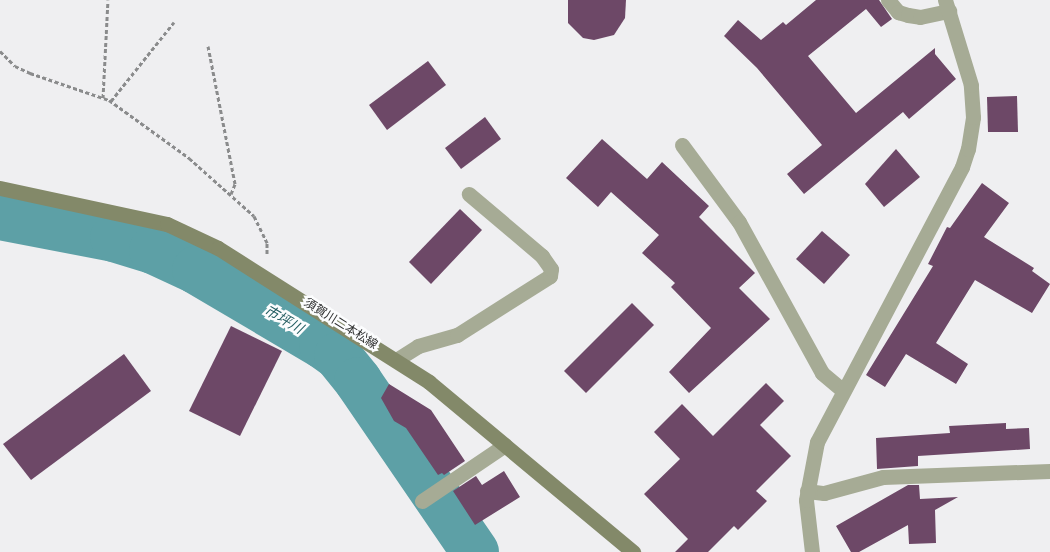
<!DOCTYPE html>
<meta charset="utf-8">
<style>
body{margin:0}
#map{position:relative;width:1050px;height:552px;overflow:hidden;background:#efeff1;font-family:Overpass,"Noto Sans JP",sans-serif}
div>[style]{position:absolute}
.river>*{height:48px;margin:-24px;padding:0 24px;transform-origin:24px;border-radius:24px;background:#5da0a6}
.building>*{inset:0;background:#6d4867}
.path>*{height:3px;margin-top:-1.5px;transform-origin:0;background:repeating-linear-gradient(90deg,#8a8b8c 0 4px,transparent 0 6.5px)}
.street>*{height:15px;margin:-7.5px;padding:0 7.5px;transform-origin:7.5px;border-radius:7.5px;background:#a6ab95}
.secondary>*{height:15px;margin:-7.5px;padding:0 7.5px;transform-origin:7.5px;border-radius:7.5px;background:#838969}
span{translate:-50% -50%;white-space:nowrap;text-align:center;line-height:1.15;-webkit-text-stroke:5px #fcfdfe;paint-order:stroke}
.street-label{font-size:12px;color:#2f3030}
.water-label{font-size:14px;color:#245e62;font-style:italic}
</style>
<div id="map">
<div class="river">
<div style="left:0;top:216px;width:116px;rotate:10.9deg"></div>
<div style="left:114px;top:238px;width:41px;rotate:17.1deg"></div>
<div style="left:153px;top:250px;width:47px;rotate:24.9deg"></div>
<div style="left:196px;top:270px;width:147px;rotate:30.6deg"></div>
<div style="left:323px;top:345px;width:19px;rotate:36deg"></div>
<div style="left:338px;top:356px;width:32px;rotate:51deg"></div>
<div style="left:358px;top:381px;width:207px;rotate:55.6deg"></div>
</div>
<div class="building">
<div style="clip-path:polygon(568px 0,626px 0,625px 18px,614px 35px,594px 40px,583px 38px,568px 23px)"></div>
<div style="clip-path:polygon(816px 0,879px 0,892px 19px,881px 27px,866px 9px,808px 56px,856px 113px,935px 48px,935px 54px,956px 79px,909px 119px,903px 112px,804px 194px,787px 174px,822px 145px,757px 68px,724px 36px,738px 20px,761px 40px,783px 22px,786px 25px)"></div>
<div style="clip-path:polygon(428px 61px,446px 85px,387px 130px,369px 105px)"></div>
<div style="clip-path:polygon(1017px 96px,1018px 132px,988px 132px,987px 97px)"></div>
<div style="clip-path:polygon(485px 117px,501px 139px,461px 169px,445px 148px)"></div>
<div style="clip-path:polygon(602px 139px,647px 179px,662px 162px,709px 206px,699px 217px,755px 273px,739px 288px,770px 319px,689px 393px,669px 372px,711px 328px,671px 287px,675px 283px,642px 253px,659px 235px,611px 192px,598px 207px,566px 178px)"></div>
<div style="clip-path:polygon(896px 149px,920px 177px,884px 207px,865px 184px)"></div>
<div style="clip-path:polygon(982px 183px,1009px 203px,984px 237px,1034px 268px,1032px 271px,1050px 284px,1032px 313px,975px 280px,936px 343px,968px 364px,956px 384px,906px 354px,885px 387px,866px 375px,933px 266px,928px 264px,947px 227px,950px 228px)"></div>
<div style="clip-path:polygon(460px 209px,482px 230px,431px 284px,409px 262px)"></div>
<div style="clip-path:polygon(822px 231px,850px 255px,824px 284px,796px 259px)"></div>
<div style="clip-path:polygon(632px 303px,654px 325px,586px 393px,564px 371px)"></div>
<div style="clip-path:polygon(231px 326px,282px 351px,240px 436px,189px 411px)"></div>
<div style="clip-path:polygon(124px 354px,151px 391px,31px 480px,3px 444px)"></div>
<div style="clip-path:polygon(766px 383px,784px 401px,760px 425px,791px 456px,756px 491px,767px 501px,738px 530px,734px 526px,708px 552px,675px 552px,688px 539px,644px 494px,680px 459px,654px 432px,682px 404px,713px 436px)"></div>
<div style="clip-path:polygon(389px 384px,431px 410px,465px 461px,444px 475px,442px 473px,438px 475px,406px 428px,394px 421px,381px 398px)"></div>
<div style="clip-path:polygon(1006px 423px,1006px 429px,1029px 428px,1030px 449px,918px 456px,918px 466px,877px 469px,876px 438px,950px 433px,949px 426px)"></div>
<div style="clip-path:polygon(504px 471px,520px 497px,475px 525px,453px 491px,476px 476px,482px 485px)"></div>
<div style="clip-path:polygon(908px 485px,919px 485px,920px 499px,958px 497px,935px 510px,936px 543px,909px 544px,908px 525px,859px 552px,851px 552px,836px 526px)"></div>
</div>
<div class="path">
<div style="left:208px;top:46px;width:141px;rotate:78.9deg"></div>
<div style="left:235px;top:184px;width:11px;rotate:112deg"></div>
<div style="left:0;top:51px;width:21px;rotate:45deg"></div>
<div style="left:15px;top:66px;width:17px;rotate:25deg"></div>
<div style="left:30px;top:73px;width:83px;rotate:18.9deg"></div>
<div style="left:109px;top:100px;width:99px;rotate:35.9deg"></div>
<div style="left:189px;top:158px;width:87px;rotate:41.7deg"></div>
<div style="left:254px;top:216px;width:30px;rotate:64deg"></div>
<div style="left:267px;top:243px;width:11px;rotate:90deg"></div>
<div style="left:103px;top:98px;width:98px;rotate:-87.1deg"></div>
<div style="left:111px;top:101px;width:101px;rotate:-51.4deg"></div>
</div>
<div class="street">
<div style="left:888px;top:0;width:16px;rotate:50deg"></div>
<div style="left:898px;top:12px;width:10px;rotate:17deg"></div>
<div style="left:908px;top:15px;width:12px;rotate:9deg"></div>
<div style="left:920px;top:17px;width:30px;rotate:-12deg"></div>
<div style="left:682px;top:145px;width:96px;rotate:53.5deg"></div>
<div style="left:739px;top:222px;width:172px;rotate:61.2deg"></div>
<div style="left:822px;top:373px;width:26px;rotate:40deg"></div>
<div style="left:396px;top:360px;width:26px;rotate:-32deg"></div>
<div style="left:418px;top:346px;width:41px;rotate:-15.8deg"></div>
<div style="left:457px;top:335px;width:110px;rotate:-32.4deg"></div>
<div style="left:550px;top:276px;width:7px;rotate:-82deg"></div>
<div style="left:551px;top:269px;width:16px;rotate:-125deg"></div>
<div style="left:542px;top:256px;width:96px;rotate:-139.7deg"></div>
<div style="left:807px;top:491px;width:17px;rotate:7deg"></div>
<div style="left:824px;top:493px;width:61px;rotate:-15.2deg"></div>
<div style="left:883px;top:477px;width:167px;rotate:-2.1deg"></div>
<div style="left:422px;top:501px;width:100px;rotate:-34deg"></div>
<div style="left:812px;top:552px;width:52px;rotate:-96.6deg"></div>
<div style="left:806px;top:500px;width:59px;rotate:-79.3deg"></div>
<div style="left:817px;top:442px;width:311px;rotate:-62.2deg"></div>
<div style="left:962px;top:167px;width:19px;rotate:-72deg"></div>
<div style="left:968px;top:149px;width:32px;rotate:-81deg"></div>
<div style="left:973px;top:117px;width:32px;rotate:-94deg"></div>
<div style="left:971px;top:85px;width:89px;rotate:-107deg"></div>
</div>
<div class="secondary">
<div style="left:0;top:188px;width:171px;rotate:12.2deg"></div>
<div style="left:167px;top:224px;width:56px;rotate:25.2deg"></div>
<div style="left:218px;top:248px;width:250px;rotate:32.4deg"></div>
<div style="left:429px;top:382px;width:266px;rotate:39.8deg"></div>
</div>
<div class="street-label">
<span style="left:340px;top:325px;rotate:32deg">須賀川二本松線</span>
</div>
<div class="water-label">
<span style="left:283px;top:321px;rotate:30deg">市坪川</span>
</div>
</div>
